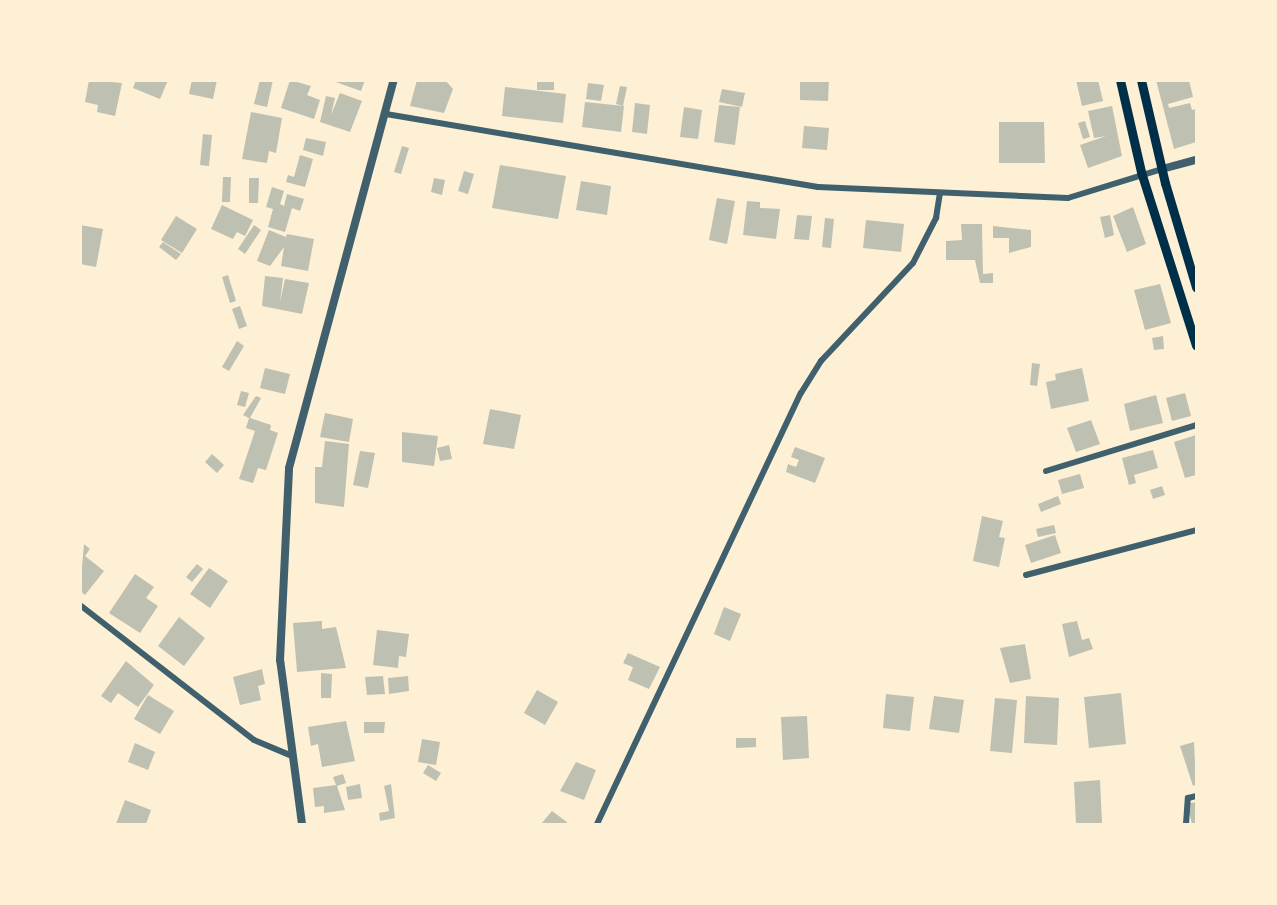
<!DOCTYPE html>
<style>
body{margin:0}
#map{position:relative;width:1277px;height:905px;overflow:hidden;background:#fdf0d5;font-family:Poppins,sans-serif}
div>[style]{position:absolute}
.building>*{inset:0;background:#bec0b2}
.minor>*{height:6px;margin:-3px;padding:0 3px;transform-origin:3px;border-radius:3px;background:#3f606c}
.tertiary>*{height:8px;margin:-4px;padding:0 4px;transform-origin:4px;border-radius:4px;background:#3f606c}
.secondary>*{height:9px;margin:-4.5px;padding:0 4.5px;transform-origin:4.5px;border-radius:4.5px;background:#003049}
span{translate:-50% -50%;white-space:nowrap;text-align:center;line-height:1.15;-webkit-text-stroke:7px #fdf0d5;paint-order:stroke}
.frame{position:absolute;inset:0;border:82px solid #fdf0d5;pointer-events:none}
</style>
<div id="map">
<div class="building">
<div style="clip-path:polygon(89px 80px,122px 83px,115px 116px,97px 112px,98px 105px,85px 102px)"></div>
<div style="clip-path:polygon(136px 80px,168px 80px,160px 99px,133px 88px)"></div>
<div style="clip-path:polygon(192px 80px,217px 80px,213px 99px,189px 94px)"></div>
<div style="clip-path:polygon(260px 80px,273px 80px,267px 107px,254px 104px)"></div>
<div style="clip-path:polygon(290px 80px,311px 86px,307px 95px,320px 100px,314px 119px,281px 108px)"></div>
<div style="clip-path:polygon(330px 80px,365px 80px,361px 91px)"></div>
<div style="clip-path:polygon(417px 80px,445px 80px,453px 89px,444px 113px,410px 106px)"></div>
<div style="clip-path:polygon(537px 80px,554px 80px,554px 90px,537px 90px)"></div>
<div style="clip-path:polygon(800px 80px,829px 80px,828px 101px,800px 100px)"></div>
<div style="clip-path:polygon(1076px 80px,1098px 80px,1103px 101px,1082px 106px)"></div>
<div style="clip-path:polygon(1156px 80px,1189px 80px,1193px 97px,1168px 104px,1169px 108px,1190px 103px,1192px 110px,1196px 109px,1196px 142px,1174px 149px)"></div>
<div style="clip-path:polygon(588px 83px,604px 85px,601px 101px,586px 99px)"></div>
<div style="clip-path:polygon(620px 86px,627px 87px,623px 106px,616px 104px)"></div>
<div style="clip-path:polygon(505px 87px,566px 94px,563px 123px,502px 116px)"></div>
<div style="clip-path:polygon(722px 89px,745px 93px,742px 107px,719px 102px)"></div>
<div style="clip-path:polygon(340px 93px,362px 101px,350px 132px,320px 122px,326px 96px,335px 98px,331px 115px)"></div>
<div style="clip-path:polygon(585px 102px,624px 106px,621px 132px,582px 127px)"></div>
<div style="clip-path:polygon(635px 103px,650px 105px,647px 134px,632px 132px)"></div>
<div style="clip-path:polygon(719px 105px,740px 107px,735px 145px,714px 142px)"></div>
<div style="clip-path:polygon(1112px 106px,1122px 156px,1088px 168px,1080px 145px,1106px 136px,1094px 138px,1088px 111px)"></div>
<div style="clip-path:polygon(684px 107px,702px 110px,698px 139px,680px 137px)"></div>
<div style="clip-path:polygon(251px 112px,282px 118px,276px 153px,269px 151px,267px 163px,242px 159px)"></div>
<div style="clip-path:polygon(1085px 121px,1090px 137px,1083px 139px,1078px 123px)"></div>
<div style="clip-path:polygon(999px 122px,1044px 122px,1045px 163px,999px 163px)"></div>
<div style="clip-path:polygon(804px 126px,829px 128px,827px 150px,802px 148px)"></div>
<div style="clip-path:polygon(203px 134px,212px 135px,209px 166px,200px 165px)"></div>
<div style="clip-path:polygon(306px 138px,326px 142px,323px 156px,303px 150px)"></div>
<div style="clip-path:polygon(402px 146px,409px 148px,401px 174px,394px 172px)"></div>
<div style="clip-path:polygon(300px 155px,313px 159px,305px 187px,286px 182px,288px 175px,294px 177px)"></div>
<div style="clip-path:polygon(500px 165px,566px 176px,558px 219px,492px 208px)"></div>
<div style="clip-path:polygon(464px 171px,474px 174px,468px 194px,458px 191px)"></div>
<div style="clip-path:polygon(223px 177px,231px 177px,230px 202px,222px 202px)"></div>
<div style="clip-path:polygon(249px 178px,259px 178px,258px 203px,249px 203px)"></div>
<div style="clip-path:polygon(434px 178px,445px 180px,442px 195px,431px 192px)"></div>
<div style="clip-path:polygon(581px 181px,611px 186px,607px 215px,576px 210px)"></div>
<div style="clip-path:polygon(272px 187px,284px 191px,280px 204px,284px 206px,287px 194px,304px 199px,300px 211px,292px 208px,285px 232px,268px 227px,273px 209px,266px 207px)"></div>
<div style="clip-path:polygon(717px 198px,735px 201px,727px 244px,709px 240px)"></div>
<div style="clip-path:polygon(747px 201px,760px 202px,760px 208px,780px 209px,776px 239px,743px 235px)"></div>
<div style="clip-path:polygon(222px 205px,253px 220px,245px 236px,237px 232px,233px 239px,211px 229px)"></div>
<div style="clip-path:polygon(1133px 207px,1146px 244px,1127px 252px,1113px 216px)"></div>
<div style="clip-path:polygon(797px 215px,812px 216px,809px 240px,794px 239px)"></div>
<div style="clip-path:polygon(1110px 215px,1114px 235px,1105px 238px,1100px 217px)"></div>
<div style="clip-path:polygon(176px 216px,197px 229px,182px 253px,161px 240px)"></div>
<div style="clip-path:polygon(825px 218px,834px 219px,831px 248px,822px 247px)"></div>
<div style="clip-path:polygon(866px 220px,904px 224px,901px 252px,863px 248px)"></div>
<div style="clip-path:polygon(961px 224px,982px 224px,983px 274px,993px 273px,993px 283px,980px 283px,975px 260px,946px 260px,946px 241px,962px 240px)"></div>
<div style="clip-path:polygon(80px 225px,103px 229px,96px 267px,80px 264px)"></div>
<div style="clip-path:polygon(254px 225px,261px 230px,245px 254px,238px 249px)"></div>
<div style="clip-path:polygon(993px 226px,1031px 230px,1031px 247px,1009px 253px,1009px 238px,993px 238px)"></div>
<div style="clip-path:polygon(269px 230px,286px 237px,287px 234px,314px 239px,308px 271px,281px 266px,284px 247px,270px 266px,257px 261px)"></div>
<div style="clip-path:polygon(163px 242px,181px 254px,176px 260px,159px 247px)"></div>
<div style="clip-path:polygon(228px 275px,236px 301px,230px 303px,222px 277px)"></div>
<div style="clip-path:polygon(265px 276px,283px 278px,280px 302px,285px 279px,309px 283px,302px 314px,262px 306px)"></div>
<div style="clip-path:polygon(1160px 284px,1171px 323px,1145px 330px,1134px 290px)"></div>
<div style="clip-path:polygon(240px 306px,247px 326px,239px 329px,232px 309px)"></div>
<div style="clip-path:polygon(1163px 336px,1164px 349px,1154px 350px,1152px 338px)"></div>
<div style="clip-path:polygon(237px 341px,244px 346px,229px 371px,222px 367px)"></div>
<div style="clip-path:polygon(1032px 363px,1040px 364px,1037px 386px,1030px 385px)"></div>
<div style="clip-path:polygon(265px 368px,290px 374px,285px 394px,260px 388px)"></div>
<div style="clip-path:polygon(1082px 368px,1089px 401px,1051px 409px,1046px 382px,1056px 380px,1055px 374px)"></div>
<div style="clip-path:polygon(241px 391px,249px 393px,245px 407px,237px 405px)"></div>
<div style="clip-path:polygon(1185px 393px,1191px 416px,1172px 421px,1166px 398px)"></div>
<div style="clip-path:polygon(1156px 395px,1163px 423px,1130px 431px,1124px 404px)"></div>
<div style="clip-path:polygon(256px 396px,261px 398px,250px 418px,271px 425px,270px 430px,278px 433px,266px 470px,258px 468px,253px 483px,239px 479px,255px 431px,246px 428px,249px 418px,243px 415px)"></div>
<div style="clip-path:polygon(490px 409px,521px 415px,514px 449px,483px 444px)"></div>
<div style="clip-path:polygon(325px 413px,353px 419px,349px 442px,320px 437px)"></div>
<div style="clip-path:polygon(1091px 420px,1100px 444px,1076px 452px,1067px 428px)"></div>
<div style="clip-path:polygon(402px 432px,438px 436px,434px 466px,402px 462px)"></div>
<div style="clip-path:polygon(1196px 435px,1196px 475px,1185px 478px,1174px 442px)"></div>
<div style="clip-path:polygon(325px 441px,349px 444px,344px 507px,315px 503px,315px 467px,322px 467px)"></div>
<div style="clip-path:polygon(449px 445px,452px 459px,440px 461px,437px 448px)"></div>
<div style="clip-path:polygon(795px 447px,825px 458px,815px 483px,786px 472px,788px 464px,796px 467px,799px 460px,791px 457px)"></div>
<div style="clip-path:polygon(1153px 450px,1158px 468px,1134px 475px,1136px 483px,1129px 485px,1122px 458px)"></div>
<div style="clip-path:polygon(360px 451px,375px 453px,368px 488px,353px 485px)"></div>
<div style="clip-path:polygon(212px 454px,224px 465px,217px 473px,205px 462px)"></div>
<div style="clip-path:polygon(1080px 474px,1084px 488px,1062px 494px,1058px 480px)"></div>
<div style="clip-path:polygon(1162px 486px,1165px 495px,1153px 499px,1150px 490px)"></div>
<div style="clip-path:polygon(1058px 496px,1061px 504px,1041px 512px,1038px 504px)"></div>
<div style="clip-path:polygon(982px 516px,1003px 521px,999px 537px,1005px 538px,999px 567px,973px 561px)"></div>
<div style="clip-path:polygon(1054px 525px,1056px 533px,1038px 537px,1036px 529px)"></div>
<div style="clip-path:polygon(1055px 535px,1061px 553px,1031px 563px,1025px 545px)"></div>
<div style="clip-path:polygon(84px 544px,90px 549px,85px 556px,104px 571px,85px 595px,80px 591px)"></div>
<div style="clip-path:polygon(197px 564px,203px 569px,192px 582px,186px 577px)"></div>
<div style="clip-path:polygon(209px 568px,228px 581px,210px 608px,190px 594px)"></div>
<div style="clip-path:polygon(135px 574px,154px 587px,146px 598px,158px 606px,140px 633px,109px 613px)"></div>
<div style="clip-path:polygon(724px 607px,741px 614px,730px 641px,714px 634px)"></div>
<div style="clip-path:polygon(179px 617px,205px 638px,184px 666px,158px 646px)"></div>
<div style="clip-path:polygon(322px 621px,322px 629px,336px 627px,346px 668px,297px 672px,293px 623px)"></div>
<div style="clip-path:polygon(1077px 621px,1082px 640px,1089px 638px,1093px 649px,1069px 657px,1062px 624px)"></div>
<div style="clip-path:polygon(377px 630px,409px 634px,406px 657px,399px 656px,398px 668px,373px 665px)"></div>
<div style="clip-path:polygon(1025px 644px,1031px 679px,1010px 683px,1000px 648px)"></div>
<div style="clip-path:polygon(628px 653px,660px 667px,649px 689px,628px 680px,633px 667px,623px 663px)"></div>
<div style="clip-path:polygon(126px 661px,154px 685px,138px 707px,118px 693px,111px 703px,101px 696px)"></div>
<div style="clip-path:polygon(262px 669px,265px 684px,258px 686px,261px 700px,240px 705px,233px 677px)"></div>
<div style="clip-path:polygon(321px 673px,332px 674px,331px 698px,321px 698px)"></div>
<div style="clip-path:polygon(383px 676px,385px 694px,367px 695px,365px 677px)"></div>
<div style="clip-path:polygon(408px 676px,409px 691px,389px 694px,388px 678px)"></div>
<div style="clip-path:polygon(537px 690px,558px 702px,545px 725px,524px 713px)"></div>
<div style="clip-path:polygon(1121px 693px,1126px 744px,1089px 748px,1084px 697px)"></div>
<div style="clip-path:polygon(886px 694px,914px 697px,910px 731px,883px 728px)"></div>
<div style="clip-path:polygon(148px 695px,174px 711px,160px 734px,134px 719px)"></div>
<div style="clip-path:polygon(934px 696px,964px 700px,959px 733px,929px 729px)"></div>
<div style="clip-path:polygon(1026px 696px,1059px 698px,1057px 745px,1024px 743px)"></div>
<div style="clip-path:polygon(995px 698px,1017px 700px,1012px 753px,990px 751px)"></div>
<div style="clip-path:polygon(807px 716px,809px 758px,783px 760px,781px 717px)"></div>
<div style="clip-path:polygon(346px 721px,355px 761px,322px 767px,318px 744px,311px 746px,308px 727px)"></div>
<div style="clip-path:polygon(364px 722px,385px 722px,384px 733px,364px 733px)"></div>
<div style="clip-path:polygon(736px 738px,756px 738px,756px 747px,736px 748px)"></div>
<div style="clip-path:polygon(422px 739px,440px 742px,436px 765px,418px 762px)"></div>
<div style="clip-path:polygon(1194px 742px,1196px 784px,1193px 786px,1180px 746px)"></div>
<div style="clip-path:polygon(135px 743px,155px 752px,148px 770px,128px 762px)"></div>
<div style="clip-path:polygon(576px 762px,596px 770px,584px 800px,560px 791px)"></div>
<div style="clip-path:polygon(428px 765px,441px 773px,436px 781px,423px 773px)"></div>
<div style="clip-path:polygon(343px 774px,346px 783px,337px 786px,345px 810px,324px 813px,324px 806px,315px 807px,313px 788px,336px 785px,333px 777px)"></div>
<div style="clip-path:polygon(1100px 780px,1102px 823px,1076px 824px,1074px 782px)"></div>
<div style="clip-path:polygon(360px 784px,362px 798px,348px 800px,346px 787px)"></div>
<div style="clip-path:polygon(391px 784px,395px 818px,380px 821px,379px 813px,389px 811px,384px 786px)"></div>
<div style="clip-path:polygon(125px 800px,151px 810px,146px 824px,116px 824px)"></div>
<div style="clip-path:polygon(1196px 802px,1196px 824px,1192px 824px,1187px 804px)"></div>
<div style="clip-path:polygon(552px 811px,567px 822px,566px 824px,541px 824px)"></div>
</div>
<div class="minor">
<div style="left:386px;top:114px;width:438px;rotate:9.6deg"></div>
<div style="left:818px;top:187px;width:250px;rotate:2.5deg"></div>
<div style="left:1068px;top:198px;width:98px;rotate:-17.1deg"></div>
<div style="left:1046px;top:471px;width:157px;rotate:-17deg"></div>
<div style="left:1026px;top:575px;width:176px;rotate:-14.8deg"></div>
<div style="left:80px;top:605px;width:220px;rotate:37.8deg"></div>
<div style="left:254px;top:740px;width:41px;rotate:22.8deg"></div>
<div style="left:597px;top:824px;width:477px;rotate:-64.7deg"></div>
<div style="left:801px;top:393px;width:38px;rotate:-58deg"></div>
<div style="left:821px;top:361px;width:134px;rotate:-46.8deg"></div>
<div style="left:913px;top:263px;width:51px;rotate:-62.9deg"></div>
<div style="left:936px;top:218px;width:25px;rotate:-81deg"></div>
<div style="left:1186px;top:824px;width:26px;rotate:-86deg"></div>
<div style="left:1188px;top:798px;width:8px;rotate:-14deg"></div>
</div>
<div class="tertiary">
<div style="left:1162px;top:169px;width:35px;rotate:-15deg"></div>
<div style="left:302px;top:824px;width:165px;rotate:-97.6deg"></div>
<div style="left:280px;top:660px;width:192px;rotate:-87.3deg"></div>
<div style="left:289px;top:468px;width:402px;rotate:-74.9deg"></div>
</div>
<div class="secondary">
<div style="left:1120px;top:80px;width:94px;rotate:77.1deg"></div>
<div style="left:1141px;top:172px;width:182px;rotate:72.4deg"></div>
<div style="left:1141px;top:80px;width:106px;rotate:76.9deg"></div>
<div style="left:1165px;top:183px;width:109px;rotate:73.4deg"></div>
</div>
<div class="frame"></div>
</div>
